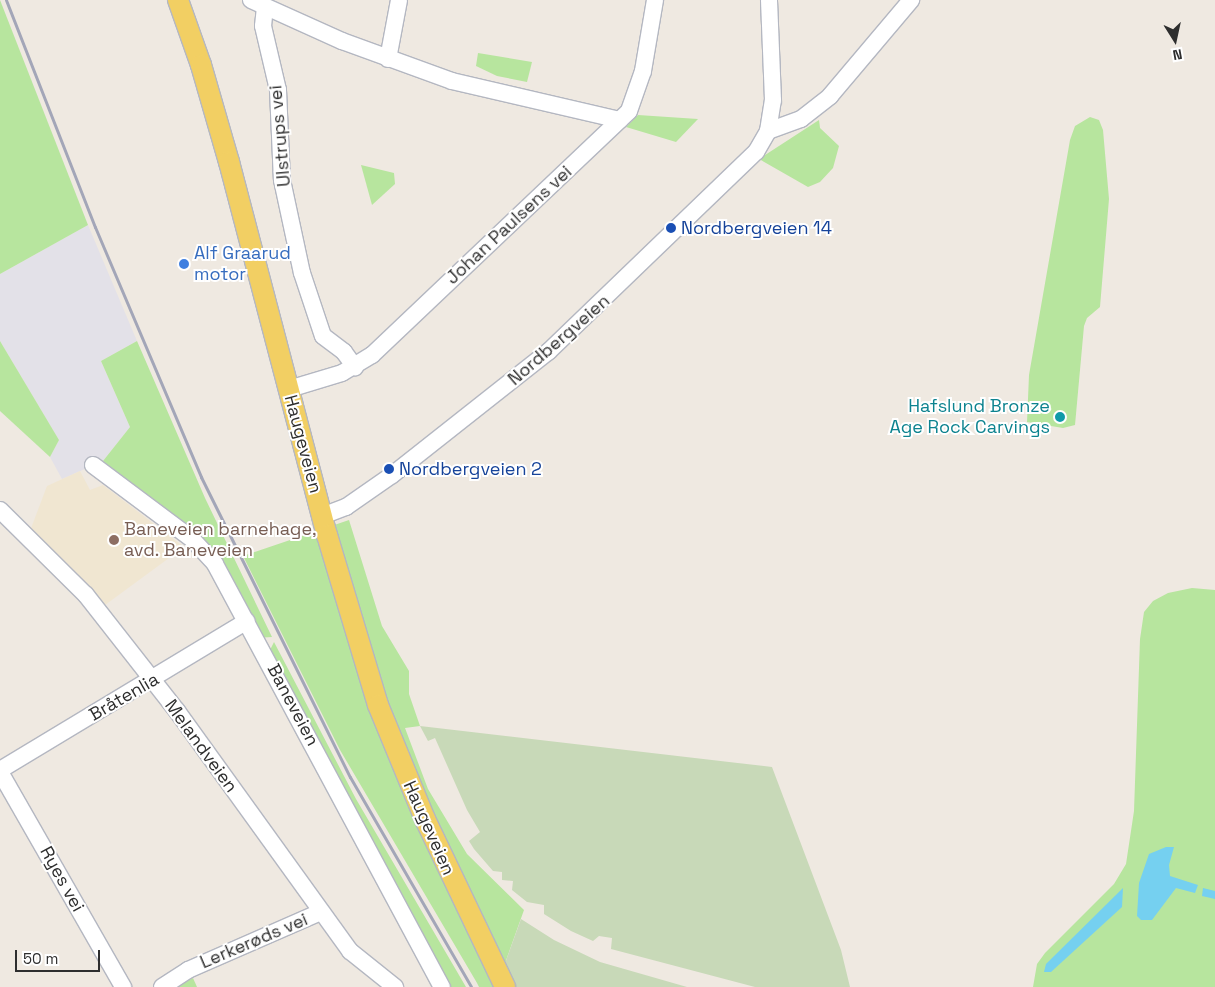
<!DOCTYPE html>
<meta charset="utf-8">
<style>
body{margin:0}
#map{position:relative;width:1215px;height:987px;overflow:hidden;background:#efe9e1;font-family:"Space Grotesk",sans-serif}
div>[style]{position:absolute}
.industrial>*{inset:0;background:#e3e1e8}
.education>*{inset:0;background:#f0e6d1}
.green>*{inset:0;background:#b7e59e}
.cemetery>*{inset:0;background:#c8d9b8}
.water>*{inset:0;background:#75d0f0}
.roads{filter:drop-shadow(1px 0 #b4b7c1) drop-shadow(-1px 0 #b4b7c1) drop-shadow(0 1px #b4b7c1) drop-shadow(0 -1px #b4b7c1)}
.minor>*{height:16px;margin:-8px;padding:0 8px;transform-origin:8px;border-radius:8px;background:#fff}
.major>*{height:20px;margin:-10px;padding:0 10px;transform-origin:10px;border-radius:10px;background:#f2cf63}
.rail>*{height:3px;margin:-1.5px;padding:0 1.5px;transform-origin:1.5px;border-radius:1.5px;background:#a3a6b8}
.dots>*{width:14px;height:14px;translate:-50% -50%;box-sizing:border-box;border:2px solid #fff;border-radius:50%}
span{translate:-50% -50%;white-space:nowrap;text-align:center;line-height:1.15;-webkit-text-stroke:4px #fff;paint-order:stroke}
.street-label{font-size:18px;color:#2e2e2e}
.transit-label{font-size:18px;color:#164399}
.left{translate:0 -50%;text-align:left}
.shop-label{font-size:18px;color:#366cbe}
.culture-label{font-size:18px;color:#0d838f}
.right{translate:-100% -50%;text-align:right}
.education-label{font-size:18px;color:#785e54}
.north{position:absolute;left:1150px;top:15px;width:50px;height:50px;-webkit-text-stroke:4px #fff;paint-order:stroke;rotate:170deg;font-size:14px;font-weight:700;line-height:20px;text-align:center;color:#2e2e2e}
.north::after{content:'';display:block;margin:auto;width:18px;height:22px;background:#2e2e2e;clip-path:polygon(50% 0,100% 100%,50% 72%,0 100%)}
.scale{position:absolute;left:15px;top:950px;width:85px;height:22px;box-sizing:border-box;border:2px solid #2e2e2e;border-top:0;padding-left:6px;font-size:15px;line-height:18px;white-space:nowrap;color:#2e2e2e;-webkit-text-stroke:4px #fff;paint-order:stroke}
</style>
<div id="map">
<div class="industrial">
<div style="clip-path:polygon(88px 225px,137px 341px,101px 361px,130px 427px,103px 461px,62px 479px,50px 457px,59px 440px,0 341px,0 274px)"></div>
</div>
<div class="education">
<div style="clip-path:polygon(80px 471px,90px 490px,103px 485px,184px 547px,101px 608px,79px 577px,30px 531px,47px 486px)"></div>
</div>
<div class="green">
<div style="clip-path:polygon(0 0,88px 225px,0 274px)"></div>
<div style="clip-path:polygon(478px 53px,532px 62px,527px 82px,497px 76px,476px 66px)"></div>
<div style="clip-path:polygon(638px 115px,698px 119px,676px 142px,626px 127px)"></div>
<div style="clip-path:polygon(1090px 117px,1099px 120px,1103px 130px,1109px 199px,1100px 307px,1087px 318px,1084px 326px,1075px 425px,1063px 428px,1027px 422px,1029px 375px,1070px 140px,1075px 126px)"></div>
<div style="clip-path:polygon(819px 120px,820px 128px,839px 146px,833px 168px,820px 182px,808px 187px,759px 159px)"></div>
<div style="clip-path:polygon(361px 165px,394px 173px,395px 184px,372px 205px)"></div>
<div style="clip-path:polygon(0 341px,59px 440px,50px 457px,0 411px)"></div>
<div style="clip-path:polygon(137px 341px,205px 498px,272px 637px,257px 638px,192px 539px,103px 461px,130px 427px,101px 361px)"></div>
<div style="clip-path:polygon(349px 520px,382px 626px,409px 671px,409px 694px,420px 726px,405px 728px,428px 789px,467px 854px,524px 910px,504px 966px,505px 987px,479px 987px,477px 983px,340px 750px,243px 556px)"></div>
<div style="clip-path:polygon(1192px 588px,1215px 590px,1215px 987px,1033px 987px,1037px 964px,1045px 953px,1114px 884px,1126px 864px,1134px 811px,1140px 639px,1144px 612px,1153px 601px,1168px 593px)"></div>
<div style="clip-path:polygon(274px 642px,356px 799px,466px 987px,442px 987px,269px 652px)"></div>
<div style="clip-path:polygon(193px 978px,197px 987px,176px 987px,187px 981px)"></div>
</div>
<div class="cemetery">
<div style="clip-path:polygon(420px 726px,772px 767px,841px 950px,850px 987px,755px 987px,611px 949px,612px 938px,599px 936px,593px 941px,571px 931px,544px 914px,544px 905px,527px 902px,512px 890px,513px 881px,502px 880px,502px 872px,493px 871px,474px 849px,469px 841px,480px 832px,467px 810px,435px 738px,428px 741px)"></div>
<div style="clip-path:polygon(521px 919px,554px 940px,600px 962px,687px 987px,514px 987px,504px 966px)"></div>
</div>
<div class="water">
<div style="clip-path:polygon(1166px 847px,1174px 847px,1169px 865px,1170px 876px,1198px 885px,1195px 893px,1176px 888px,1152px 920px,1141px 920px,1137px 916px,1139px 883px,1149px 854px)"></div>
<div style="clip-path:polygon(1123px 888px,1122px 907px,1051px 972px,1044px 972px,1046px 964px)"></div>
<div style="clip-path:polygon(1203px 888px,1215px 891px,1215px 899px,1202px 896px)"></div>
</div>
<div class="roads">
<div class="minor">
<div style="left:251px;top:0;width:100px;rotate:24.3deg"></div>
<div style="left:342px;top:41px;width:117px;rotate:20deg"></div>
<div style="left:452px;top:81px;width:172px;rotate:13.1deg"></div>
<div style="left:265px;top:7px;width:19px;rotate:96deg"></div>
<div style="left:263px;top:26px;width:66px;rotate:76.8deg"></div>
<div style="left:278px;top:90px;width:90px;rotate:87.5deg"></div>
<div style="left:282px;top:180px;width:95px;rotate:77.9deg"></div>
<div style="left:302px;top:273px;width:66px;rotate:71.6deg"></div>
<div style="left:323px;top:336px;width:26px;rotate:37deg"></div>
<div style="left:344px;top:352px;width:19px;rotate:54deg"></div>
<div style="left:388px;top:59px;width:60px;rotate:-79.4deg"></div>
<div style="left:768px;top:131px;width:35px;rotate:-20deg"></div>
<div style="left:801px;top:119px;width:37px;rotate:-38deg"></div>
<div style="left:830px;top:96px;width:126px;rotate:-49.8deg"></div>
<div style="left:289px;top:389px;width:55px;rotate:-16.8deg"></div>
<div style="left:342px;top:373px;width:35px;rotate:-31deg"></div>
<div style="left:372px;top:355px;width:354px;rotate:-43.5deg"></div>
<div style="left:629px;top:111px;width:42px;rotate:-70.7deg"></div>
<div style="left:643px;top:71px;width:72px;rotate:-80.4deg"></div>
<div style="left:93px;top:465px;width:124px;rotate:36.8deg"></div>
<div style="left:192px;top:539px;width:34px;rotate:47deg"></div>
<div style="left:215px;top:564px;width:480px;rotate:61.8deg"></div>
<div style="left:0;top:510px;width:121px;rotate:44.7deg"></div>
<div style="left:86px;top:595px;width:147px;rotate:51.9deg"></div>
<div style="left:177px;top:711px;width:296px;rotate:54.2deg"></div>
<div style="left:350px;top:951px;width:58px;rotate:38.7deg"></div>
<div style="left:322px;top:516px;width:26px;rotate:-21deg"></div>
<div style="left:346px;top:507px;width:56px;rotate:-34.8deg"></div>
<div style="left:392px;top:475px;width:199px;rotate:-38.3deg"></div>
<div style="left:548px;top:352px;width:289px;rotate:-43.9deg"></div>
<div style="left:756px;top:152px;width:24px;rotate:-60deg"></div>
<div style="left:768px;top:131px;width:31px;rotate:-81deg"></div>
<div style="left:773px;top:100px;width:100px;rotate:-92.3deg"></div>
<div style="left:0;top:770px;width:288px;rotate:-31.1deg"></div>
<div style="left:0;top:772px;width:248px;rotate:60.2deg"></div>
<div style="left:162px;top:987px;width:31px;rotate:-33deg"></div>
<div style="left:188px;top:970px;width:145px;rotate:-23.6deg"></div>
</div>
<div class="major">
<div style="left:178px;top:0;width:69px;rotate:70.5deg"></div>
<div style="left:201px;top:65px;width:101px;rotate:73.9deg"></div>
<div style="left:229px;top:162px;width:386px;rotate:75.3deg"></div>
<div style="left:327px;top:535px;width:177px;rotate:73.3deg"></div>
<div style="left:378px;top:705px;width:123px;rotate:67.6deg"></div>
<div style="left:425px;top:819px;width:186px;rotate:64.5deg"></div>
</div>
</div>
<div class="rail">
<div style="left:6px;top:0;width:244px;rotate:68.6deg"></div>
<div style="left:95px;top:227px;width:272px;rotate:67deg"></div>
<div style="left:201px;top:477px;width:335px;rotate:63.6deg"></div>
<div style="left:350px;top:777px;width:242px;rotate:60deg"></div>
</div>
<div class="dots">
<div style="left:671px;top:228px;background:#1a4fb4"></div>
<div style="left:184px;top:264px;background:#3f7fe0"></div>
<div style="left:1060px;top:417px;background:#0f9aa8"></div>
<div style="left:389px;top:469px;background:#1a4fb4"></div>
<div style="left:114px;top:540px;background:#8d6e63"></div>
</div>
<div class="street-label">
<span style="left:280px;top:136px;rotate:-95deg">Ulstrups vei</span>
<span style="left:509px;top:225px;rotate:-43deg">Johan Paulsens vei</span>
<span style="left:559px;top:340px;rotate:-41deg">Nordbergveien</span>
<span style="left:303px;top:444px;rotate:75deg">Haugeveien</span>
<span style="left:124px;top:697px;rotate:-30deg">Bråtenlia</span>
<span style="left:293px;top:705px;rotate:62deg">Baneveien</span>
<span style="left:201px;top:746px;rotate:54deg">Melandveien</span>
<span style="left:429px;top:828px;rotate:66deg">Haugeveien</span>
<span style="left:62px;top:879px;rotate:61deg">Ryes vei</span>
<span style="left:254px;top:941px;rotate:-23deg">Lerkerøds vei</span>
</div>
<div class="transit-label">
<span class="left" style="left:681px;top:228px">Nordbergveien 14</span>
<span class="left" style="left:399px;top:469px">Nordbergveien 2</span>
</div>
<div class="shop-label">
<span class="left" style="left:194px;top:264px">Alf Graarud<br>motor</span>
</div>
<div class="culture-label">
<span class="right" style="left:1050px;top:417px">Hafslund Bronze<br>Age Rock Carvings</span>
</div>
<div class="education-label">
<span class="left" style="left:124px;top:540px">Baneveien barnehage,<br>avd. Baneveien</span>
</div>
<div class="north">N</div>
<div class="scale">50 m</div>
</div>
